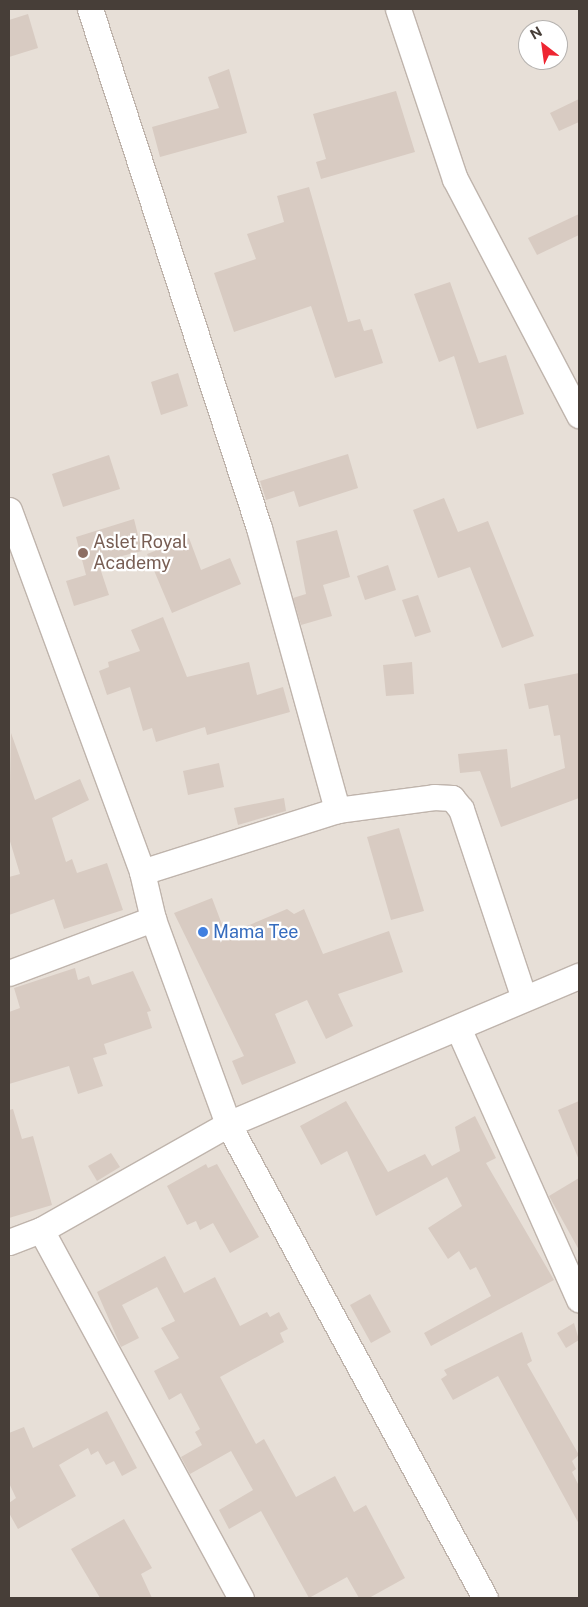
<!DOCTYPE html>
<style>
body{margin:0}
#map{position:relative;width:588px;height:1607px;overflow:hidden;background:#f4eee9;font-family:"Public Sans",sans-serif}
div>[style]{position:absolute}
.residential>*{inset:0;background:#e7dfd7}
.building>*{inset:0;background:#d8cbc2}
.roads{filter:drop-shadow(1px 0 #bfb4ac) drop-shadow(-1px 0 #bfb4ac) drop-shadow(0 1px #bfb4ac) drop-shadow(0 -1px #bfb4ac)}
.minor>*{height:25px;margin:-12.5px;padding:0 12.5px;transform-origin:12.5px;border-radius:12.5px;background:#fff}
.dots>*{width:14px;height:14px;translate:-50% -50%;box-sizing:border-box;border:2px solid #fff;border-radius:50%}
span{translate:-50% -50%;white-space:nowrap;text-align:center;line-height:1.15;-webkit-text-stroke:4.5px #fff;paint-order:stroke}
.education-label{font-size:18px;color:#785e54}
.left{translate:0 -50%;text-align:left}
.shop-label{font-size:18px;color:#366cbe}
.frame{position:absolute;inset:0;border:10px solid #473e38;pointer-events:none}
.north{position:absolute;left:518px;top:20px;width:50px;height:50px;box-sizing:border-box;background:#fff;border:1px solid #b5b2af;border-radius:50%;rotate:330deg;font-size:14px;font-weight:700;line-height:20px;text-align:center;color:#473e38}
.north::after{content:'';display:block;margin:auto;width:18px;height:22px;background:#ee2632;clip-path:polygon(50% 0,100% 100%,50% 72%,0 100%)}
</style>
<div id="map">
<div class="residential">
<div style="clip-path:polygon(evenodd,9px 9px,579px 9px,579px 1598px,9px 1598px,9px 9px,528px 30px,558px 30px,558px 60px,528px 60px,528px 30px)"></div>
</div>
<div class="building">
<div style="clip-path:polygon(28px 14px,38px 48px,9px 57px,9px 20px)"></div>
<div style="clip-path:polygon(229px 69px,247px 133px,160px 157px,152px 127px,219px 108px,208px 77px)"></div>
<div style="clip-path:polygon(396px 91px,415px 152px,321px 179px,316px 162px,326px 159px,313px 114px)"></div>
<div style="clip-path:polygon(579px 99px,579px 122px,559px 131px,550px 113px)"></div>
<div style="clip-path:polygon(309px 187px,348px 322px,360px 319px,364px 331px,372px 329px,383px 363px,335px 378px,311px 306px,234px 332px,214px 273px,256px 259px,247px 234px,284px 222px,277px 196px)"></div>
<div style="clip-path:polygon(579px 214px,579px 235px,537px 255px,528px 238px)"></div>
<div style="clip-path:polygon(450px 282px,479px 363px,506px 355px,524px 414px,477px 429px,454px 356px,439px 362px,414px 294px)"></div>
<div style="clip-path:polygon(178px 373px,188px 406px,161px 415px,151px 382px)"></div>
<div style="clip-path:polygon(348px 454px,358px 488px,299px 507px,294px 491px,266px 500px,260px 481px)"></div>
<div style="clip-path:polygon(109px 455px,120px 489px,63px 507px,52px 474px)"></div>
<div style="clip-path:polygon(444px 498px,458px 532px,488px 521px,534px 636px,502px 648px,470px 567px,438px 578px,413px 510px)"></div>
<div style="clip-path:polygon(134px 519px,142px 551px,98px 562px,109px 595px,74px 606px,66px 581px,86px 575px,76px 537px)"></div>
<div style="clip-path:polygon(337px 530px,350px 577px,323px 585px,332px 616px,301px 625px,293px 598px,306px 594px,296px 541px)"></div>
<div style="clip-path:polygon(189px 538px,201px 570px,230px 558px,241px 584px,172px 613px,147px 554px)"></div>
<div style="clip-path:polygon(388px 565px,396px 590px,365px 600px,357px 576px)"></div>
<div style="clip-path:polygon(418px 595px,431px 632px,415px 637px,402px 600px)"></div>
<div style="clip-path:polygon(163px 617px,187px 677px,249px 662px,257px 695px,283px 687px,290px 712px,207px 735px,205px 727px,156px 742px,152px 728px,143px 731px,130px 687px,107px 695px,99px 671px,109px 667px,108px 662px,140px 651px,131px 630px)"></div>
<div style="clip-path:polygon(412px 662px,414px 694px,386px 696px,383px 665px)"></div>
<div style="clip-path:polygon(579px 673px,579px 798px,501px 827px,480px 771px,460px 773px,458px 754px,507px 749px,511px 788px,565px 768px,560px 735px,554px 736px,548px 705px,529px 709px,524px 684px)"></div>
<div style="clip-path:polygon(11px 733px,35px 800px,80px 779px,89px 800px,52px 818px,66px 862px,72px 859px,77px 873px,107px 863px,123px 910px,64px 929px,54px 899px,9px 915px,9px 877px,20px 874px,9px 838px)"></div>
<div style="clip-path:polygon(219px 763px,224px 787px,188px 795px,183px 771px)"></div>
<div style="clip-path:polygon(284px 798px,286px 811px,238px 825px,234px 808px)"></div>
<div style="clip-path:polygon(399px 828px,424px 911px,391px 920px,367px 837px)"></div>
<div style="clip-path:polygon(212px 898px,226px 935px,287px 909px,294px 914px,304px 909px,323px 954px,389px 931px,403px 972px,338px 994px,353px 1026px,326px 1039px,307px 1000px,275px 1014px,296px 1063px,242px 1085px,232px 1061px,244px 1056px,174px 913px)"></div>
<div style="clip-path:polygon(75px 968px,78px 980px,89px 976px,92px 985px,133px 971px,151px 1011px,147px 1012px,152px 1028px,104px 1044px,107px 1054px,93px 1058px,103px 1086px,78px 1094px,69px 1066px,9px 1084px,9px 1012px,20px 1008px,14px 988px)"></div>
<div style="clip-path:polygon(346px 1101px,388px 1172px,425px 1154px,432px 1166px,460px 1151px,455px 1127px,475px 1116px,496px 1158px,486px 1163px,554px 1280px,431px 1346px,424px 1333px,491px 1296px,476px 1267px,470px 1270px,459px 1251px,448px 1259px,428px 1228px,462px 1206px,447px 1177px,376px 1216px,347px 1151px,321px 1165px,300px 1126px)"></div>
<div style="clip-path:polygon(579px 1101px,579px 1160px,558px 1110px)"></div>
<div style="clip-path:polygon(13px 1109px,22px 1139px,33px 1136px,52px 1205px,9px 1218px,9px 1110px)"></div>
<div style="clip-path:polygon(111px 1153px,120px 1167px,97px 1181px,88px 1166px)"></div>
<div style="clip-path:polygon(206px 1164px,208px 1168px,217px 1164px,259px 1237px,230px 1253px,213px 1223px,200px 1230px,196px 1221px,187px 1225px,167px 1186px)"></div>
<div style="clip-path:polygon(579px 1178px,579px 1250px,549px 1196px)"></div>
<div style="clip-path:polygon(165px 1256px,184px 1293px,215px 1277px,240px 1326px,267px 1312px,270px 1317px,279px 1312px,288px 1329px,280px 1333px,284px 1342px,220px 1377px,256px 1444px,264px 1439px,296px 1497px,335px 1476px,354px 1512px,366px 1505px,405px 1578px,369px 1598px,359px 1598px,347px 1577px,309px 1598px,261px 1511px,229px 1529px,219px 1510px,253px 1490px,231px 1451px,190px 1474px,181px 1457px,202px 1445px,195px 1432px,200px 1429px,181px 1393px,169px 1400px,154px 1371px,179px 1358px,161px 1328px,175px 1321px,157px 1287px,122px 1305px,139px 1338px,121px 1347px,97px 1292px)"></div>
<div style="clip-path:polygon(370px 1294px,391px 1332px,371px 1343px,350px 1305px)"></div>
<div style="clip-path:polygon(574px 1323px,579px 1340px,566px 1348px,557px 1333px)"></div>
<div style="clip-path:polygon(522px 1332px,532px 1361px,527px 1364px,579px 1455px,572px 1461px,576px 1469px,572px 1472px,579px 1486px,579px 1524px,498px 1376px,453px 1400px,441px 1379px,447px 1375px,444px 1370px)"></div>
<div style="clip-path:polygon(107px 1411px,137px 1468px,122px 1476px,114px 1461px,106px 1465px,98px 1451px,91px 1455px,88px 1448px,59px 1465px,76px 1496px,18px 1529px,9px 1513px,9px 1503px,16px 1498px,9px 1483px,9px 1433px,24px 1427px,33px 1448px)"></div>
<div style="clip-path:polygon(124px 1519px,152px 1568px,141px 1574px,152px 1598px,100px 1598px,71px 1549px)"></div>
</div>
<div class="roads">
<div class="minor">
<div style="left:90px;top:9px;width:546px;rotate:71.96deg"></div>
<div style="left:259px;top:528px;width:293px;rotate:74.5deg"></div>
<div style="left:398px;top:9px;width:179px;rotate:71.5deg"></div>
<div style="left:455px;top:179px;width:267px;rotate:62.3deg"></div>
<div style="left:9px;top:510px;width:386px;rotate:69.8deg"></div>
<div style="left:142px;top:872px;width:48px;rotate:76.8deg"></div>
<div style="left:153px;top:919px;width:218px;rotate:69.9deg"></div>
<div style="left:228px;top:1124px;width:539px;rotate:61.53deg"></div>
<div style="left:142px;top:872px;width:205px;rotate:-17.6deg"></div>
<div style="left:337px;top:810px;width:98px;rotate:-7.6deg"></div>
<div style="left:434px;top:797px;width:18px;rotate:3deg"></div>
<div style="left:452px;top:798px;width:14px;rotate:51deg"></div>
<div style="left:461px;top:809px;width:199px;rotate:71.6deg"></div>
<div style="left:9px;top:973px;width:154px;rotate:-20.6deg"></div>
<div style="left:459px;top:1030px;width:295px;rotate:66deg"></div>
<div style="left:41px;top:1230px;width:215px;rotate:-29.5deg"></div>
<div style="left:228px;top:1124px;width:381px;rotate:-22.9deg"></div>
<div style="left:9px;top:1242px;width:34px;rotate:-21deg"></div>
<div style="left:41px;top:1230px;width:419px;rotate:61.5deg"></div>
</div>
</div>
<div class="dots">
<div style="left:83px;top:553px;background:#8d6e63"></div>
<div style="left:203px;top:932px;background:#3f7fe0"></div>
</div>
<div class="education-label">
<span class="left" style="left:93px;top:553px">Aslet Royal<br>Academy</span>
</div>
<div class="shop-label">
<span class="left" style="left:213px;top:932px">Mama Tee</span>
</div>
<div class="frame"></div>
<div class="north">N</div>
</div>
